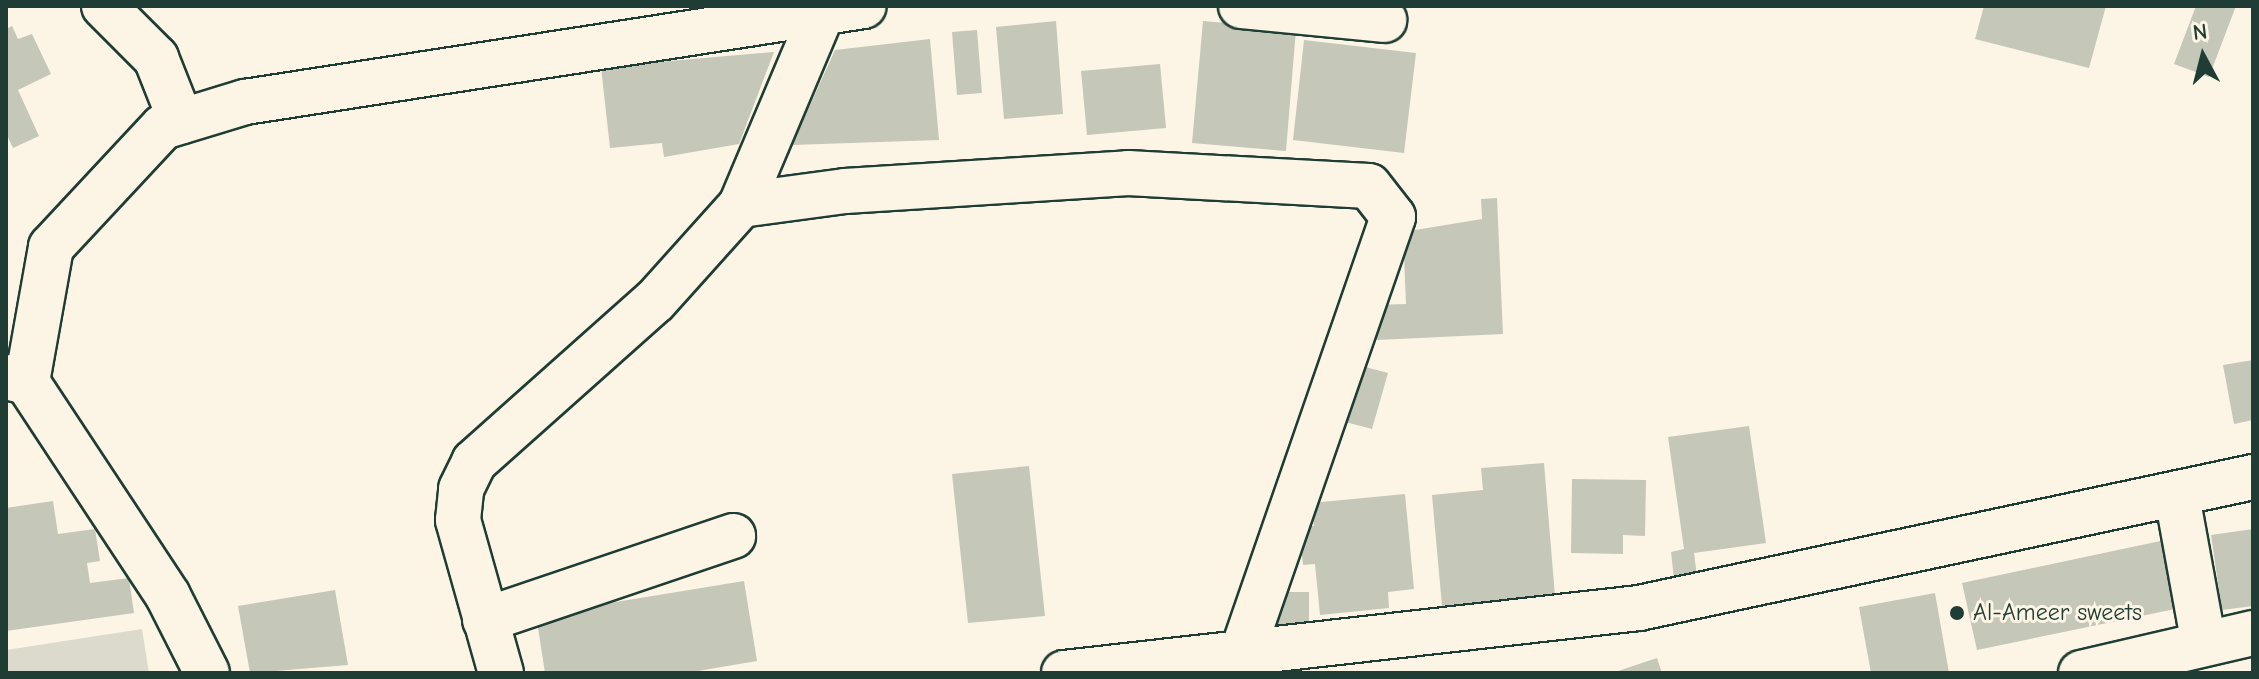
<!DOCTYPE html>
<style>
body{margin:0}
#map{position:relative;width:2259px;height:679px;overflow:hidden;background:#fcf5e5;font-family:"Comic Neue",sans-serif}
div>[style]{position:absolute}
.green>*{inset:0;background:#dcdacc}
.building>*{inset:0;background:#c5c7b9}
.roads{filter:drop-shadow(2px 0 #1f3d34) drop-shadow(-2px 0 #1f3d34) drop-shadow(0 2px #1f3d34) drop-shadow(0 -2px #1f3d34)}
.minor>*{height:44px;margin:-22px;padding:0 22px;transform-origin:22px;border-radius:22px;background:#fcf5e5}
.major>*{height:44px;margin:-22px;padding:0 22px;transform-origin:22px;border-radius:22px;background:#fcf5e5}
.dots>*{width:22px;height:22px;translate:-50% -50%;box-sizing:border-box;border:4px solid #fcf5e5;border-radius:50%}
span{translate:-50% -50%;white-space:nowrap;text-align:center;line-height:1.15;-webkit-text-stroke:6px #fcf5e5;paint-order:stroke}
.poi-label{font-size:24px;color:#1f3d34}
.left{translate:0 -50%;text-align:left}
.frame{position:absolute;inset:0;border:8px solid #1f3d34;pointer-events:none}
.north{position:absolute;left:2163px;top:16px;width:80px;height:80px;-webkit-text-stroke:6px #fcf5e5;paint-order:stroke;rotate:353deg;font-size:22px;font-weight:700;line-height:32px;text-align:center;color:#1f3d34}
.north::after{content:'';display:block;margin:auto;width:28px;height:36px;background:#1f3d34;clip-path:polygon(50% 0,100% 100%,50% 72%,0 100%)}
</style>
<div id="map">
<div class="green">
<div style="clip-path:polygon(142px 629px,149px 673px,6px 673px,6px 650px)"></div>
</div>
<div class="building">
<div style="clip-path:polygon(1984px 6px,2106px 6px,2089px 68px,1975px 39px)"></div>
<div style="clip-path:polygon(2196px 6px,2236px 6px,2209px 77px,2174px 64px)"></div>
<div style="clip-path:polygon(1056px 21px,1063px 114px,1004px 119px,996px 27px)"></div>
<div style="clip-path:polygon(1203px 21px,1296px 29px,1286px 151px,1192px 143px)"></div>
<div style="clip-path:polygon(12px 26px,18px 39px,32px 34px,51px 74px,18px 90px,39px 136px,13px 148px,6px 133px,6px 29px)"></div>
<div style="clip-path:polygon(977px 30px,982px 93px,957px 95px,952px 32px)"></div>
<div style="clip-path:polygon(930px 39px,939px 140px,792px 145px,835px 50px)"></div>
<div style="clip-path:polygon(1304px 40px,1416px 53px,1404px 153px,1293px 140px)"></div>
<div style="clip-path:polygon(774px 52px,739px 144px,664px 157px,662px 143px,610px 148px,601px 67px)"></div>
<div style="clip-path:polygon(1160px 64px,1166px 128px,1087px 135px,1081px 71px)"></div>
<div style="clip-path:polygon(1497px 198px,1503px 334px,1377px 340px,1375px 305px,1406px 304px,1403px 232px,1482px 219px,1481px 199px)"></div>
<div style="clip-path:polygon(2253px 360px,2253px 420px,2234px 424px,2223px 365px)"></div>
<div style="clip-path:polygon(1354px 364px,1388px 373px,1372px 429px,1338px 420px)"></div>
<div style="clip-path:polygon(1749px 426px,1766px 543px,1694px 553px,1697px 576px,1674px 579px,1671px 552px,1684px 549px,1668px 437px)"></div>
<div style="clip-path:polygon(1544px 463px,1555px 596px,1442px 606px,1432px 495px,1483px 490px,1481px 468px)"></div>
<div style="clip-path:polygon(1029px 466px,1045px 616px,968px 623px,952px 474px)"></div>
<div style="clip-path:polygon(1572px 479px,1646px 480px,1645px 536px,1623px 535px,1623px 554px,1571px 553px)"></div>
<div style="clip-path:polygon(1405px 494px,1414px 589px,1388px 592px,1389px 608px,1320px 615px,1315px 564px,1303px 565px,1299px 527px,1314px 526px,1311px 503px)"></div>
<div style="clip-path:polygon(53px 501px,58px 534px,95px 529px,100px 561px,87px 563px,90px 583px,129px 578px,134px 613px,6px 631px,6px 508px)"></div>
<div style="clip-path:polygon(2253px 529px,2253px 606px,2222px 610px,2211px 535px)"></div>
<div style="clip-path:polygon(2165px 540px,2180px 608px,1977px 650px,1962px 583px)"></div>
<div style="clip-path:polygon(744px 581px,757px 661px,686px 673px,545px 673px,536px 615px)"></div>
<div style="clip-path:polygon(335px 590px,348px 665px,250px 673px,238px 606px)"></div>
<div style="clip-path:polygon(1273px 592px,1309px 592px,1309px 640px,1273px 639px)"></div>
<div style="clip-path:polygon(1935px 593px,1949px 673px,1871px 673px,1859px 607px)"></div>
<div style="clip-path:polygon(1657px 658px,1662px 673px,1615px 673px,1615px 672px)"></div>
</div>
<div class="roads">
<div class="minor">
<div style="left:104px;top:6px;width:74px;rotate:45deg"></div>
<div style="left:156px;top:58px;width:68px;rotate:68.4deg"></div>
<div style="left:1241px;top:6px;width:144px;rotate:5.6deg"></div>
<div style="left:741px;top:205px;width:105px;rotate:-7.7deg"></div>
<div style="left:845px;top:191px;width:284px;rotate:-3.6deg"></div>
<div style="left:1128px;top:173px;width:241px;rotate:3.1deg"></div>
<div style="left:1369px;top:186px;width:39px;rotate:52deg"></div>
<div style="left:1393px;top:217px;width:461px;rotate:109.1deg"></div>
<div style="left:1242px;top:653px;width:20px;rotate:90deg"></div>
<div style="left:6px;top:377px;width:22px;rotate:13deg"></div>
<div style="left:27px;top:382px;width:256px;rotate:56.6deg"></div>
<div style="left:168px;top:596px;width:86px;rotate:63.1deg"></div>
<div style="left:27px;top:382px;width:137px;rotate:-79.9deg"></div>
<div style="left:51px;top:247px;width:164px;rotate:-47deg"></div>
<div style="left:163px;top:127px;width:86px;rotate:-17deg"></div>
<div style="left:245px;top:102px;width:626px;rotate:-8.82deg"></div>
<div style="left:2177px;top:496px;width:150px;rotate:79.7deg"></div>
<div style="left:485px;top:620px;width:262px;rotate:-18.7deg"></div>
<div style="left:501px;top:673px;width:159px;rotate:-105.7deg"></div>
<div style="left:458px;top:520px;width:31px;rotate:-84deg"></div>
<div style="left:461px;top:489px;width:30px;rotate:-64deg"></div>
<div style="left:474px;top:462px;width:242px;rotate:-41.7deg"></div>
<div style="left:655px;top:301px;width:129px;rotate:-48.1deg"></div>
<div style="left:741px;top:205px;width:216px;rotate:-67.1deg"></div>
<div style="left:2081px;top:673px;width:177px;rotate:-13.1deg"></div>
</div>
<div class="major">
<div style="left:1064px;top:673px;width:579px;rotate:-6.45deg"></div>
<div style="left:1639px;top:608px;width:628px;rotate:-12.04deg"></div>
</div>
</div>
<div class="dots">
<div style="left:1957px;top:613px;background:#1f3d34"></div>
</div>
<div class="poi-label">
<span class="left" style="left:1973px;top:613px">Al-Ameer sweets</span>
</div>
<div class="frame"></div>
<div class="north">N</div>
</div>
